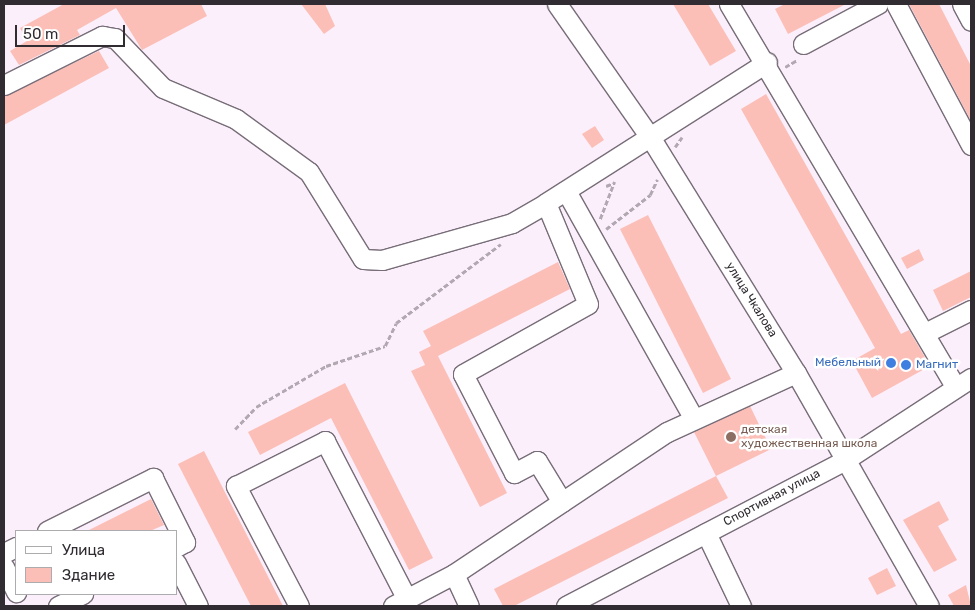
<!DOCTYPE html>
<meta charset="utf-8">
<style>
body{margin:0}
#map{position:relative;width:975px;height:610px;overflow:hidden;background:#fbeffc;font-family:Rubik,sans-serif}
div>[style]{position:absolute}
.building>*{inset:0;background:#fbbfb7}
.path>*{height:2.5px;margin-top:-1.25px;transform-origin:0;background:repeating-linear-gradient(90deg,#b1a8b2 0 5px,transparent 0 7.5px)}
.roads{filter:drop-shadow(1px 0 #776d78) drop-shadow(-1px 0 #776d78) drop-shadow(0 1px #776d78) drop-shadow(0 -1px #776d78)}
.minor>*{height:19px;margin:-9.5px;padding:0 9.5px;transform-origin:9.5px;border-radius:9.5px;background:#fff}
.dots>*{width:14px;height:14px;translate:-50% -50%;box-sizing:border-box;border:2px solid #fff;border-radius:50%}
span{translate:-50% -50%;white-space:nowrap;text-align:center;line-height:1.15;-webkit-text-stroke:5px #fff;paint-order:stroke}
.street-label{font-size:12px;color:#302c31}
.shop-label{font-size:12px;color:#366cbe}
.right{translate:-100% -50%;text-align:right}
.left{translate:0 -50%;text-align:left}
.education-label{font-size:12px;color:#785e54}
.frame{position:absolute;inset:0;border:5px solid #302c31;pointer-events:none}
.legend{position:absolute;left:15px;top:530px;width:162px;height:65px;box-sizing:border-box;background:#fff;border:1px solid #acabad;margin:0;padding:6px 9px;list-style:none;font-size:15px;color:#302c31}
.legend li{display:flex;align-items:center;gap:10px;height:25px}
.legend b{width:25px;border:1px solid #acabad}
.scale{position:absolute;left:15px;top:25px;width:110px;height:22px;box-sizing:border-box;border:2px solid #302c31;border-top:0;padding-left:6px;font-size:15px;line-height:18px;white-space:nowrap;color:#302c31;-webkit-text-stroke:4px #fff;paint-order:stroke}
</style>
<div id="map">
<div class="building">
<div style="clip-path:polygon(64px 4px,201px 4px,207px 16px,142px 50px,116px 8px,77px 30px,80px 35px,19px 65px,10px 51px,27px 41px,20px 28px)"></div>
<div style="clip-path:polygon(301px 4px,325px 4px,335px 26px,324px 34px)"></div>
<div style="clip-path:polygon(673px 4px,708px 4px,736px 51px,710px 66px)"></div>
<div style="clip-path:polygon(785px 4px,846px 4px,788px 34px,775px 9px)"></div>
<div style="clip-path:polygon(909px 4px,939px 4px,971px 66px,971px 121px)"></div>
<div style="clip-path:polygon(99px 51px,109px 68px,4px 125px,4px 96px)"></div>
<div style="clip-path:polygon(766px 94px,901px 334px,909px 330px,930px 366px,872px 398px,852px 361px,875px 348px,741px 109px)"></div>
<div style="clip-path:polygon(595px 126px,604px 140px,592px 148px,582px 134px)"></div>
<div style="clip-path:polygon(648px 215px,731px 379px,703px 393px,620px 229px)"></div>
<div style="clip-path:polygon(919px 249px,924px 260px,907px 269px,901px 258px)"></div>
<div style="clip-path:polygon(558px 262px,570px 289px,438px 356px,507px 493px,480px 507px,411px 371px,425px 365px,419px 352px,431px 346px,423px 331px)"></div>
<div style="clip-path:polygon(971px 271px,971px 297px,943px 311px,933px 290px)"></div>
<div style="clip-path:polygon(345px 383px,433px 558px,409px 570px,331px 418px,260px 455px,248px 432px)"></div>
<div style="clip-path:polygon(750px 406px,771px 449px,716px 476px,694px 432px)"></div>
<div style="clip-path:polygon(204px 451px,283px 606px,251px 606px,178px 464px)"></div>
<div style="clip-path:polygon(716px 476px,728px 498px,514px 606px,503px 606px,494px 589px)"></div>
<div style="clip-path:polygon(151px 499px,164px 525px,150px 531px,87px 531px)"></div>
<div style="clip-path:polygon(939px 501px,949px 520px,938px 526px,957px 560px,934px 572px,903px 520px)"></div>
<div style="clip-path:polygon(887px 568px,896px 586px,877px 595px,868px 578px)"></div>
<div style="clip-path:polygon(966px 585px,971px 606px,954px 606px,948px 595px)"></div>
</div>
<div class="path">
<div style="left:785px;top:67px;width:14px;rotate:-30deg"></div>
<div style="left:675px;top:147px;width:12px;rotate:-55deg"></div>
<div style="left:606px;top:186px;width:9px;rotate:-21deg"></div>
<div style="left:600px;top:219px;width:40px;rotate:-69deg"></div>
<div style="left:606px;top:229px;width:56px;rotate:-37.7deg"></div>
<div style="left:650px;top:195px;width:17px;rotate:-65deg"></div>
<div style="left:235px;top:429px;width:30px;rotate:-46deg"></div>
<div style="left:256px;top:407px;width:81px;rotate:-30.4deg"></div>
<div style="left:326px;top:366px;width:62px;rotate:-18.7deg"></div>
<div style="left:385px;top:346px;width:25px;rotate:-64deg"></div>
<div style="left:396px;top:323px;width:131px;rotate:-37deg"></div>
</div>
<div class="roads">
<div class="minor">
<div style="left:557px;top:4px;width:166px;rotate:55.1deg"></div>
<div style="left:652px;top:140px;width:274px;rotate:58.3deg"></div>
<div style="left:796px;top:373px;width:268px;rotate:60.3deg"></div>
<div style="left:729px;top:4px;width:444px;rotate:59.4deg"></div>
<div style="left:896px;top:4px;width:160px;rotate:62deg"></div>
<div style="left:962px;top:4px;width:19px;rotate:62deg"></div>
<div style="left:803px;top:44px;width:85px;rotate:-28.1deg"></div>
<div style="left:4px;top:85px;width:110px;rotate:-26.6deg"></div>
<div style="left:102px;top:36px;width:13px;rotate:9deg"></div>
<div style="left:115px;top:38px;width:69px;rotate:46.2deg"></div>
<div style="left:163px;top:88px;width:79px;rotate:23deg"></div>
<div style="left:236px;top:119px;width:90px;rotate:36deg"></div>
<div style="left:309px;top:172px;width:102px;rotate:58.2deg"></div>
<div style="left:363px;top:259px;width:19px;rotate:3deg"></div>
<div style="left:382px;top:260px;width:135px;rotate:-15.9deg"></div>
<div style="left:512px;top:223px;width:39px;rotate:-30deg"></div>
<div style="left:566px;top:191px;width:261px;rotate:60.7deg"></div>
<div style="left:927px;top:332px;width:49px;rotate:-26.6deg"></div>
<div style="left:562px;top:502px;width:48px;rotate:-121.4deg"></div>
<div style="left:537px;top:461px;width:26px;rotate:152deg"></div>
<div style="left:514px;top:473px;width:111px;rotate:-117.3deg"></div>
<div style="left:463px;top:374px;width:143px;rotate:-29.2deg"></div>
<div style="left:588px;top:304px;width:109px;rotate:-112.6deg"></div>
<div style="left:546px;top:203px;width:262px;rotate:-32.5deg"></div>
<div style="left:47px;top:531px;width:119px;rotate:-26.6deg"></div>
<div style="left:153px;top:478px;width:72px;rotate:63.4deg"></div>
<div style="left:185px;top:542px;width:10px;rotate:151deg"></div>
<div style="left:706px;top:533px;width:81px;rotate:64.4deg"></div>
<div style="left:4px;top:553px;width:13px;rotate:-27deg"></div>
<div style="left:176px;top:563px;width:48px;rotate:62.9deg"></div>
<div style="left:4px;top:567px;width:28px;rotate:64deg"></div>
<div style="left:454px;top:574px;width:35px;rotate:65deg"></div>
<div style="left:58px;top:606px;width:28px;rotate:-26deg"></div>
<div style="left:299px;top:606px;width:136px;rotate:-117.7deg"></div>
<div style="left:236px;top:486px;width:100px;rotate:-26.8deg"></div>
<div style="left:325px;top:441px;width:178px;rotate:62.6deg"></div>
<div style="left:393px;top:606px;width:69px;rotate:-27.7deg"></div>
<div style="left:454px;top:574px;width:256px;rotate:-33.7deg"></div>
<div style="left:667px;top:432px;width:142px;rotate:-24.6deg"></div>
<div style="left:566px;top:606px;width:315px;rotate:-27.6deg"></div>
<div style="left:845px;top:460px;width:150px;rotate:-33.1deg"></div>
</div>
</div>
<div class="dots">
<div style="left:891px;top:363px;background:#3f7fe0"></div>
<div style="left:906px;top:365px;background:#3f7fe0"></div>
<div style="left:731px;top:437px;background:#8d6e63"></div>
</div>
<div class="street-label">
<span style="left:751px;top:300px;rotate:58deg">улица Чкалова</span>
<span style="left:772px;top:498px;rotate:-28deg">Спортивная улица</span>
</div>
<div class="shop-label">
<span class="right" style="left:881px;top:363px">Мебельный</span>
<span class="left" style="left:916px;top:365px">Магнит</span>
</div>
<div class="education-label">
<span class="left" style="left:741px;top:437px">детская<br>художественная школа</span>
</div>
<div class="frame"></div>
<ul class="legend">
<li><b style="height:6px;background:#fff"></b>Улица</li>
<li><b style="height:14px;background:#fbbfb7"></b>Здание</li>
</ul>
<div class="scale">50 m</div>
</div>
